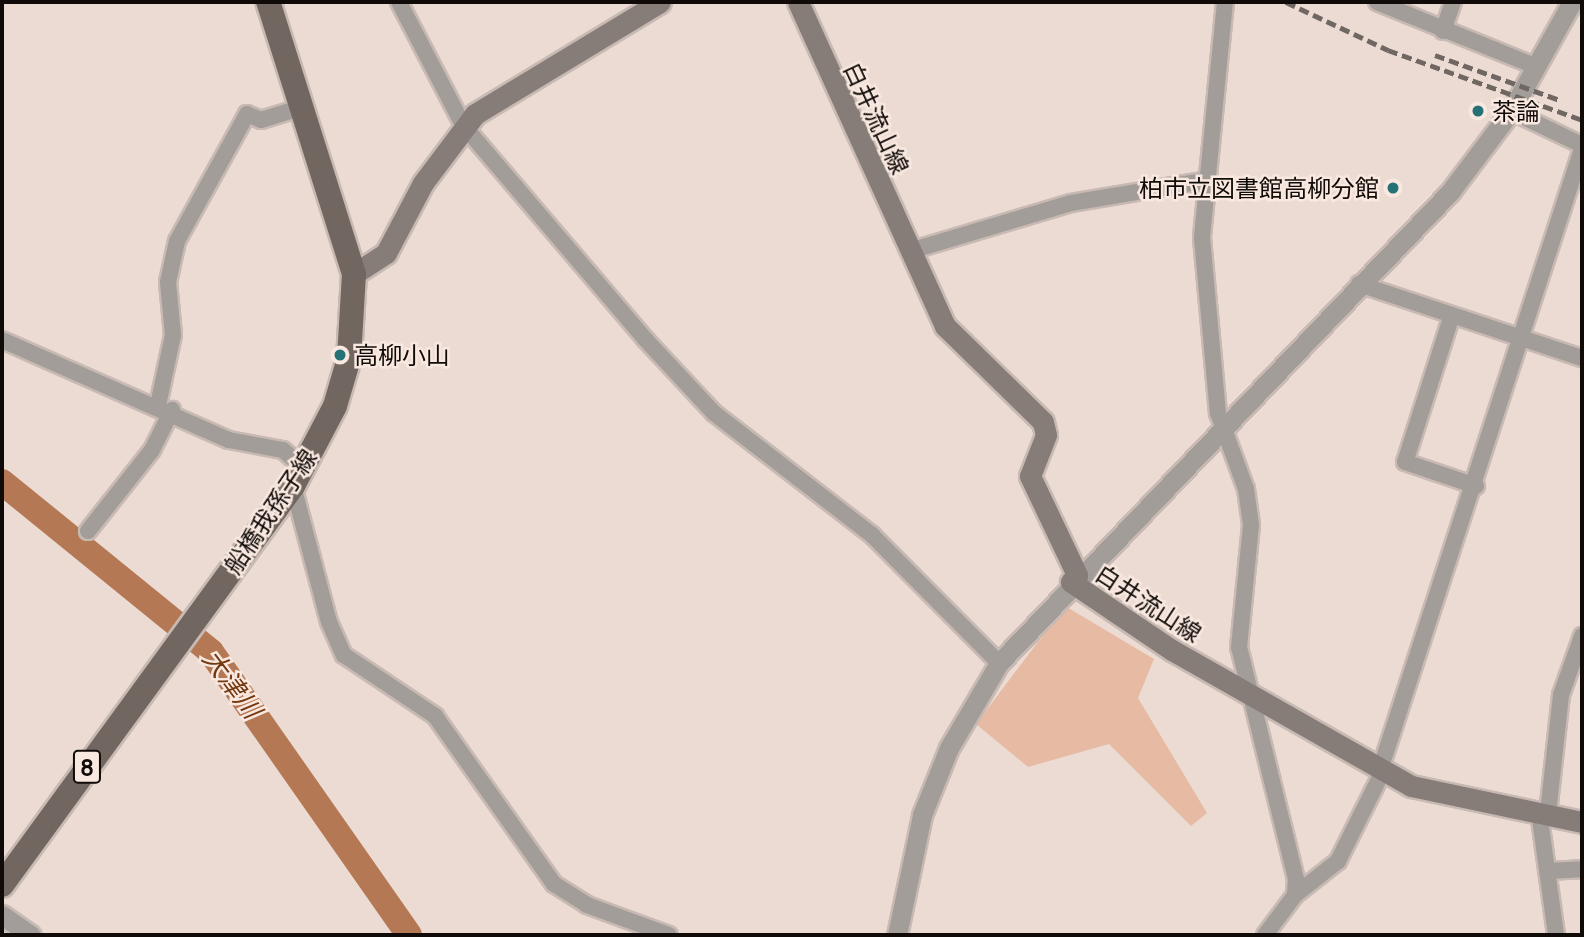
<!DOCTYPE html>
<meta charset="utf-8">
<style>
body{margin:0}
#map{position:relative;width:1584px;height:937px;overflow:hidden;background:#ebdbd3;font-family:Manrope,"Noto Sans JP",sans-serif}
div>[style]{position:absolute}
.green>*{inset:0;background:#e7bba3}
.river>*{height:26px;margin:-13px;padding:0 13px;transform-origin:13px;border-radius:13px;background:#b57854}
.roads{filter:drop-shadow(2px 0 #c8bab3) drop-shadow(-2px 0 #c8bab3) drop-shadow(0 2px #c8bab3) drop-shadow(0 -2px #c8bab3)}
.minor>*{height:16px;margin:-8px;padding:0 8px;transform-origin:8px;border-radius:8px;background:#a39d99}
.tertiary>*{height:19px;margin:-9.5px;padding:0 9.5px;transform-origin:9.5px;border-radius:9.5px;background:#a39d99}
.secondary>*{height:21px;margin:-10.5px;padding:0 10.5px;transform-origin:10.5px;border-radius:10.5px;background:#867d78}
.primary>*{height:24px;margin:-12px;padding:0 12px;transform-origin:12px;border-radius:12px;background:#726660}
.rail>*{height:4.5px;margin-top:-2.25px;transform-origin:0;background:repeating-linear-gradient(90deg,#716762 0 10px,transparent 0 15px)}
.dots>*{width:19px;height:19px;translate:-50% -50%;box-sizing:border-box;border:4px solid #f8e8e0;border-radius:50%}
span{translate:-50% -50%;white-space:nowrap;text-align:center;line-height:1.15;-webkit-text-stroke:5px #f8e8e0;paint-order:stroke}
.shield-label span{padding:2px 5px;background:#f8e8e0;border:2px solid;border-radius:5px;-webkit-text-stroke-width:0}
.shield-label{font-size:23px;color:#100b08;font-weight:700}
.poi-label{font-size:24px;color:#100b08}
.left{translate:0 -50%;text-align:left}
.right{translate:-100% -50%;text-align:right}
.street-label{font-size:24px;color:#100b08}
.water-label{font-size:26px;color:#743910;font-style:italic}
.frame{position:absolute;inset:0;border:4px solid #100b08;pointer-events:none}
</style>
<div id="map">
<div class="green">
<div style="clip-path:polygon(1065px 606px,1154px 659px,1138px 698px,1207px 813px,1191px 826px,1109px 744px,1028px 767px,976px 724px)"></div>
</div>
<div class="river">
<div style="left:2px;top:482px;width:269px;rotate:39.1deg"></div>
<div style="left:211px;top:652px;width:345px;rotate:55deg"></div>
</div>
<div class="roads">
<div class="minor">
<div style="left:399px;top:2px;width:139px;rotate:62.5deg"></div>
<div style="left:463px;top:125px;width:281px;rotate:49.6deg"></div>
<div style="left:645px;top:339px;width:101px;rotate:47deg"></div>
<div style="left:714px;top:413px;width:200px;rotate:37.7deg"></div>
<div style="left:872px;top:535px;width:180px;rotate:45.2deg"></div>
<div style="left:1225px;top:2px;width:237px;rotate:95.6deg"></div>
<div style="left:1202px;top:238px;width:176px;rotate:84.8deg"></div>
<div style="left:1218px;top:413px;width:81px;rotate:69.8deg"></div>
<div style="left:1246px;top:489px;width:36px;rotate:82deg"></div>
<div style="left:1251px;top:525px;width:123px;rotate:95.6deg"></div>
<div style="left:1239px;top:647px;width:239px;rotate:76.2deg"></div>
<div style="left:1296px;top:879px;width:16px;rotate:94deg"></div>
<div style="left:1295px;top:895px;width:50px;rotate:126.9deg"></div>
<div style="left:1377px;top:2px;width:170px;rotate:22.1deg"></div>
<div style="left:1443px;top:31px;width:31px;rotate:-71deg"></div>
<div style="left:1511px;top:111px;width:79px;rotate:25.6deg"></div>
<div style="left:910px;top:251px;width:168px;rotate:-16.6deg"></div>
<div style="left:1071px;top:203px;width:134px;rotate:-9.5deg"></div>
<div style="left:1359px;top:284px;width:235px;rotate:18.4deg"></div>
<div style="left:1452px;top:315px;width:154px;rotate:107.7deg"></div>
<div style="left:1405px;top:462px;width:75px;rotate:18.7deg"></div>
<div style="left:2px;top:340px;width:248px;rotate:23.8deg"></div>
<div style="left:229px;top:440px;width:55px;rotate:10.5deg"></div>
<div style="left:283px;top:450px;width:28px;rotate:41deg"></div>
<div style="left:158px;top:405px;width:72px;rotate:-77.9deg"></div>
<div style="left:173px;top:335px;width:53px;rotate:-95.4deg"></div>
<div style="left:168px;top:282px;width:42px;rotate:-77.6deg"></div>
<div style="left:177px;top:241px;width:145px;rotate:-61.1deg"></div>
<div style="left:247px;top:114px;width:15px;rotate:23deg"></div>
<div style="left:261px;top:120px;width:41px;rotate:-17.1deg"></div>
<div style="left:293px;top:486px;width:141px;rotate:75.2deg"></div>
<div style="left:329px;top:622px;width:36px;rotate:66deg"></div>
<div style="left:344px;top:655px;width:110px;rotate:33.8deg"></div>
<div style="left:435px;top:716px;width:206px;rotate:54.7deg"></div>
<div style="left:554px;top:884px;width:39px;rotate:32deg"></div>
<div style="left:587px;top:905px;width:87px;rotate:20.1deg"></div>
<div style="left:88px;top:531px;width:103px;rotate:-51.7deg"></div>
<div style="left:152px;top:450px;width:45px;rotate:-63.4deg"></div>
<div style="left:1380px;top:770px;width:653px;rotate:-71.98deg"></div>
<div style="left:1539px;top:812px;width:124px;rotate:82.1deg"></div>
<div style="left:1548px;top:813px;width:119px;rotate:-83.7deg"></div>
<div style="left:1561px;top:695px;width:63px;rotate:-70.4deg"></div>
<div style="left:1548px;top:871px;width:34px;rotate:-3deg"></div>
<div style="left:1295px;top:895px;width:55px;rotate:-38.3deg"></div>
<div style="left:1338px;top:861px;width:101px;rotate:-63.4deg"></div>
</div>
<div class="tertiary">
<div style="left:2px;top:915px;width:35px;rotate:35deg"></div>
<div style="left:897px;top:935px;width:123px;rotate:-78.2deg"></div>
<div style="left:922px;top:815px;width:72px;rotate:-68.1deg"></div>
<div style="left:949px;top:748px;width:99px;rotate:-59.5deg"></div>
<div style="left:999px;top:663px;width:652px;rotate:-46.24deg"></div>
<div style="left:1450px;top:192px;width:101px;rotate:-53deg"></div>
<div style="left:1511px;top:111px;width:125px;rotate:-60.8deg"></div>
</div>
<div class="secondary">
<div style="left:798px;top:2px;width:356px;rotate:65.6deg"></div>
<div style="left:945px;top:326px;width:137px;rotate:44.4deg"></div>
<div style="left:1043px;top:422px;width:13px;rotate:77deg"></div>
<div style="left:1046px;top:435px;width:44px;rotate:111.3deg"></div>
<div style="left:1030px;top:476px;width:110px;rotate:64.6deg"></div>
<div style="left:1077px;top:575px;width:9px;rotate:131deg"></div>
<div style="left:1071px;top:582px;width:122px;rotate:34deg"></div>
<div style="left:1172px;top:650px;width:275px;rotate:29.6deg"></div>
<div style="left:1411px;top:786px;width:175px;rotate:11.9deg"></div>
<div style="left:354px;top:274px;width:38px;rotate:-33deg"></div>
<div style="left:386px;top:253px;width:79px;rotate:-62.1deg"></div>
<div style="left:423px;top:183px;width:86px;rotate:-53deg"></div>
<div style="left:475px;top:114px;width:216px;rotate:-31.2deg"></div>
</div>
<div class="primary">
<div style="left:2px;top:885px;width:494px;rotate:-53.9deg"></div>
<div style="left:293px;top:486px;width:90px;rotate:-62.3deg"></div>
<div style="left:335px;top:406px;width:50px;rotate:-73.7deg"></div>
<div style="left:349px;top:358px;width:84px;rotate:-86.6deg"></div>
<div style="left:354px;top:274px;width:285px;rotate:-107.5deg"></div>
</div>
</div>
<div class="rail">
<div style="left:1286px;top:2px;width:113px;rotate:25.2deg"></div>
<div style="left:1388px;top:50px;width:206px;rotate:19.8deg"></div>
<div style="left:1435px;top:55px;width:133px;rotate:19.8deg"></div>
</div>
<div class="dots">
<div style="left:1478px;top:111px;background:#267175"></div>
<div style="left:1393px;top:188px;background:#267175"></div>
<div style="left:340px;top:355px;background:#267175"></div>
</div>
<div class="shield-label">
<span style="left:87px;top:767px">8</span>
</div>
<div class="poi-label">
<span class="left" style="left:1492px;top:111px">茶論</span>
<span class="right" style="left:1379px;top:188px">柏市立図書館高柳分館</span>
<span class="left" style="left:354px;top:355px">高柳小山</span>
</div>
<div class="street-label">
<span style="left:877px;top:118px;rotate:65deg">白井流山線</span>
<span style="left:270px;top:511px;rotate:-56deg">船橋我孫子線</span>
<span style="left:1149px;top:603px;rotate:33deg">白井流山線</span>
</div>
<div class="water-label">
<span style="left:232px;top:684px;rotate:53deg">大津川</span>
</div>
<div class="frame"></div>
</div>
